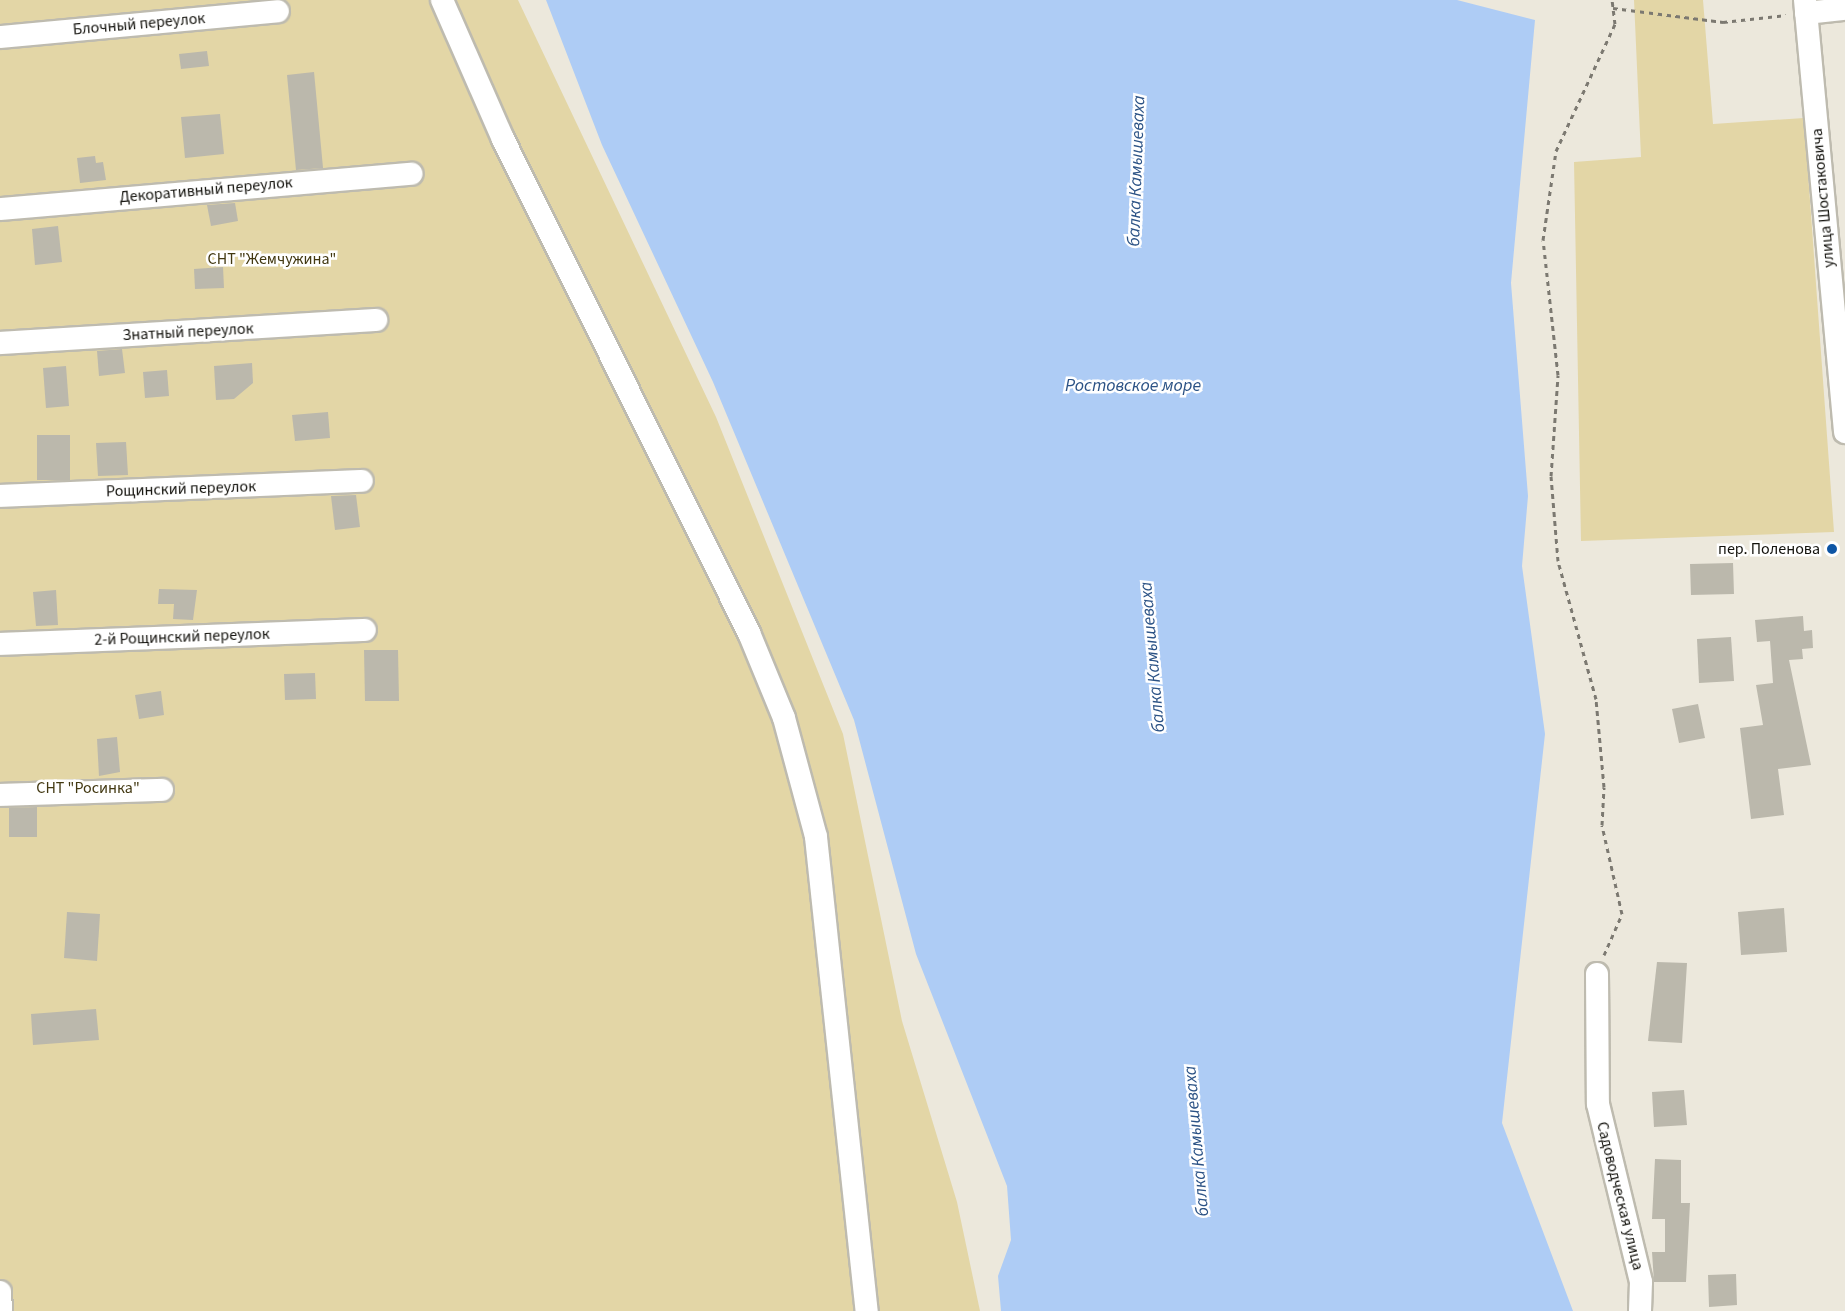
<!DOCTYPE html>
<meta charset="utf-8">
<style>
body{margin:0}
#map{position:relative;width:1845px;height:1311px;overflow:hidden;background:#ece8dc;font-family:"Source Sans 3",sans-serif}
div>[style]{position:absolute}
.green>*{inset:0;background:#e3d6a6}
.water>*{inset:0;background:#aeccf5}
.building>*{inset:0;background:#bbb8ac}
.path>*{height:3px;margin-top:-1.5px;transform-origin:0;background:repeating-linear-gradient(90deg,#7c7971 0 4.5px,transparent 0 9px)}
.roads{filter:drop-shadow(2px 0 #bebbaf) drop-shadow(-2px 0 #bebbaf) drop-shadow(0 2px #bebbaf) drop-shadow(0 -2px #bebbaf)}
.minor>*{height:22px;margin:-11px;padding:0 11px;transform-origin:11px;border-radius:11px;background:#fff}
.dots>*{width:16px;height:16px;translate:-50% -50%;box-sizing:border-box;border:3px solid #fff;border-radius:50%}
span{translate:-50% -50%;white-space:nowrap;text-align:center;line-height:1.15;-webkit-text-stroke:5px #fff;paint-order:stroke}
.street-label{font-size:16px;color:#13120d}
.park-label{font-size:16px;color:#423811}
.poi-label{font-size:16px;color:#13120d}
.right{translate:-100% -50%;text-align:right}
.water-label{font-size:18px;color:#2b5285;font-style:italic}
</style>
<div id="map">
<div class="green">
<div style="clip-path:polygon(0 0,518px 0,716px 417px,843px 734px,902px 1021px,957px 1202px,980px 1311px,0 1311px)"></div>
<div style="clip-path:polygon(1634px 0,1703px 0,1713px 124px,1804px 118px,1834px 532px,1581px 541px,1574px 162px,1641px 157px)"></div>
</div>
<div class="water">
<div style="clip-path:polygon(546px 0,1457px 0,1535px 20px,1511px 283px,1528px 496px,1522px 566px,1545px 734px,1502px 1123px,1573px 1311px,1001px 1311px,998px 1276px,1011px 1240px,1007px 1186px,916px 954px,854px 720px,713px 382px,602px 145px)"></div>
</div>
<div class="building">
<div style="clip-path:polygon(207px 51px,209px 66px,181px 69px,179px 54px)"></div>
<div style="clip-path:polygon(314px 72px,323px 168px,296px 170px,287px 75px)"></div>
<div style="clip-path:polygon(220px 114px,224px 154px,185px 158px,181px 117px)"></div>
<div style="clip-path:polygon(95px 156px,96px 163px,103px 162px,106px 180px,80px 183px,77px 158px)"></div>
<div style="clip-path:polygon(235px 203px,238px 221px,211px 226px,207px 205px)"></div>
<div style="clip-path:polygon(58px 226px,62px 262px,35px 265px,32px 229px)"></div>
<div style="clip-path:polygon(223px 267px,224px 288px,195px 289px,194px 269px)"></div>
<div style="clip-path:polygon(122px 349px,125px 373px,99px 376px,97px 351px)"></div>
<div style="clip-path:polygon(252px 363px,253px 383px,234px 399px,216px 400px,214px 366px)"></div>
<div style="clip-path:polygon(66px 366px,69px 406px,46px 408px,43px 368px)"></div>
<div style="clip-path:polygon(167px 370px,169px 396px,145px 398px,143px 372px)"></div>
<div style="clip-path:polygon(328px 412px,330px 438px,295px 441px,292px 415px)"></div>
<div style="clip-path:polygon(37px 435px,70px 435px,70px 480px,37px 480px)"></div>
<div style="clip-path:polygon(126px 442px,128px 475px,98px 476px,96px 443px)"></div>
<div style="clip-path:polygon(356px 495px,360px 527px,335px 530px,331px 496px)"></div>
<div style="clip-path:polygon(1733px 563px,1734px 594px,1691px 595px,1690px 564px)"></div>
<div style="clip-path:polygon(159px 589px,197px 590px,193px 620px,173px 619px,174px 604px,158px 604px)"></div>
<div style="clip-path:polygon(56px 590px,58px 625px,36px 626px,33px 592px)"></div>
<div style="clip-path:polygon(1803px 616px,1804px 631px,1812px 630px,1813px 648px,1802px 649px,1803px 659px,1789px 660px,1811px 765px,1778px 769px,1784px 815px,1751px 819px,1740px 728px,1763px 725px,1756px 685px,1773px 683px,1770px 641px,1757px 642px,1755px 620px)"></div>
<div style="clip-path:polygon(1731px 637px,1734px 681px,1699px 683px,1697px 639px)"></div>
<div style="clip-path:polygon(364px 650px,398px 650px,399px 701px,365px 701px)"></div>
<div style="clip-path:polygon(315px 673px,316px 699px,285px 700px,284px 674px)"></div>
<div style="clip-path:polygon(161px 691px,164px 715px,139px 719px,135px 695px)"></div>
<div style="clip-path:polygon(1698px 704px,1705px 738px,1679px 743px,1672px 709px)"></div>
<div style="clip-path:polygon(117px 737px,120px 772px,99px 776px,97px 739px)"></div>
<div style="clip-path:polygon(37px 807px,37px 837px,9px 837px,9px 808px)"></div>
<div style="clip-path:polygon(1784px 908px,1787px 952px,1741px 955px,1738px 912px)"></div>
<div style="clip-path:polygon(67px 912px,100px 914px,97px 961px,64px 958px)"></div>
<div style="clip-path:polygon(1657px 962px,1687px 963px,1682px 1043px,1648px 1041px)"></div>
<div style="clip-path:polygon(96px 1009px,99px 1040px,33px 1045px,31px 1014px)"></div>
<div style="clip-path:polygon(1684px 1090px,1687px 1125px,1654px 1127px,1652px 1092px)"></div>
<div style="clip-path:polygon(1655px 1159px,1681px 1160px,1681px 1203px,1690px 1203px,1686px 1282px,1654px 1282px,1652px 1252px,1665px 1252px,1665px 1219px,1652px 1219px)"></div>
<div style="clip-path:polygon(1736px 1274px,1737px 1305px,1709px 1307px,1708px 1275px)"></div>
</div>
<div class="path">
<div style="left:1613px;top:8px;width:111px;rotate:7.3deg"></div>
<div style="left:1723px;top:22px;width:63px;rotate:-6.3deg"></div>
<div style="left:1604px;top:955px;width:45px;rotate:-66.3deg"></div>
<div style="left:1622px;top:914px;width:91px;rotate:-102.7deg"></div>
<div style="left:1602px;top:825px;width:38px;rotate:-87deg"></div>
<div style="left:1604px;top:787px;width:88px;rotate:-95.2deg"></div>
<div style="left:1596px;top:699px;width:143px;rotate:-105.4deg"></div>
<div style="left:1558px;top:561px;width:85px;rotate:-94.7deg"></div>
<div style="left:1551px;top:476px;width:101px;rotate:-86deg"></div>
<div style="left:1558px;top:375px;width:136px;rotate:-96.3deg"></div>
<div style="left:1543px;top:240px;width:90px;rotate:-81.7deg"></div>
<div style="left:1556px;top:151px;width:140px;rotate:-65.1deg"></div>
<div style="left:1615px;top:24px;width:24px;rotate:-97deg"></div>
</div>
<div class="roads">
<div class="minor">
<div style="left:442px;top:0;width:152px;rotate:66.3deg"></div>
<div style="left:503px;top:139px;width:552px;rotate:63.53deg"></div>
<div style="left:749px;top:633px;width:92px;rotate:67.6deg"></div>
<div style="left:784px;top:718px;width:123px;rotate:74.9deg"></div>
<div style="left:816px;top:837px;width:477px;rotate:83.9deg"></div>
<div style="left:1805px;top:0;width:434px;rotate:84.7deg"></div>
<div style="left:1806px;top:13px;width:39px;rotate:-6deg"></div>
<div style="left:0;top:37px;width:279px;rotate:-5.3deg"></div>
<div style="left:0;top:209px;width:413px;rotate:-4.9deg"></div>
<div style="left:0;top:343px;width:377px;rotate:-3.5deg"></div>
<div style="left:0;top:496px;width:362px;rotate:-2.4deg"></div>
<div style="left:0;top:644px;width:365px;rotate:-2.2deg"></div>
<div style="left:0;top:795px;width:162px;rotate:-1.8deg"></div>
<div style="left:1597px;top:974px;width:130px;rotate:89.6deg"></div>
<div style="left:1598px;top:1104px;width:183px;rotate:76.4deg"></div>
<div style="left:1641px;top:1282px;width:29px;rotate:92deg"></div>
<div style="left:0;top:1292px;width:19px;rotate:87deg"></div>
</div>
</div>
<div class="dots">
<div style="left:1832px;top:549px;background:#0e55a4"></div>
</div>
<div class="street-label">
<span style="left:139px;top:24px;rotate:-5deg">Блочный переулок</span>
<span style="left:206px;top:190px;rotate:-5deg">Декоративный переулок</span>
<span style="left:1823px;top:198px;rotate:-95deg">улица Шостаковича</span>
<span style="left:188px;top:332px;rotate:-3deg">Знатный переулок</span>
<span style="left:181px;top:489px;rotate:-2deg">Рощинский переулок</span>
<span style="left:182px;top:637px;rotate:-2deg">2-й Рощинский переулок</span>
<span style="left:1620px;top:1196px;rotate:76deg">Садоводческая улица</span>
</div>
<div class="park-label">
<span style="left:272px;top:259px">СНТ "Жемчужина"</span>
<span style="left:88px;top:788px">СНТ "Росинка"</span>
</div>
<div class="poi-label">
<span class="right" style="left:1820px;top:549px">пер. Поленова</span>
</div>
<div class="water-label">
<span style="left:1137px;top:171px;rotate:-88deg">балка Камышеваха</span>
<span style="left:1133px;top:386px">Ростовское море</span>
<span style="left:1153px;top:657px;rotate:-95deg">балка Камышеваха</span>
<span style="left:1197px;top:1141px;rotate:-95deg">балка Камышеваха</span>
</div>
</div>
